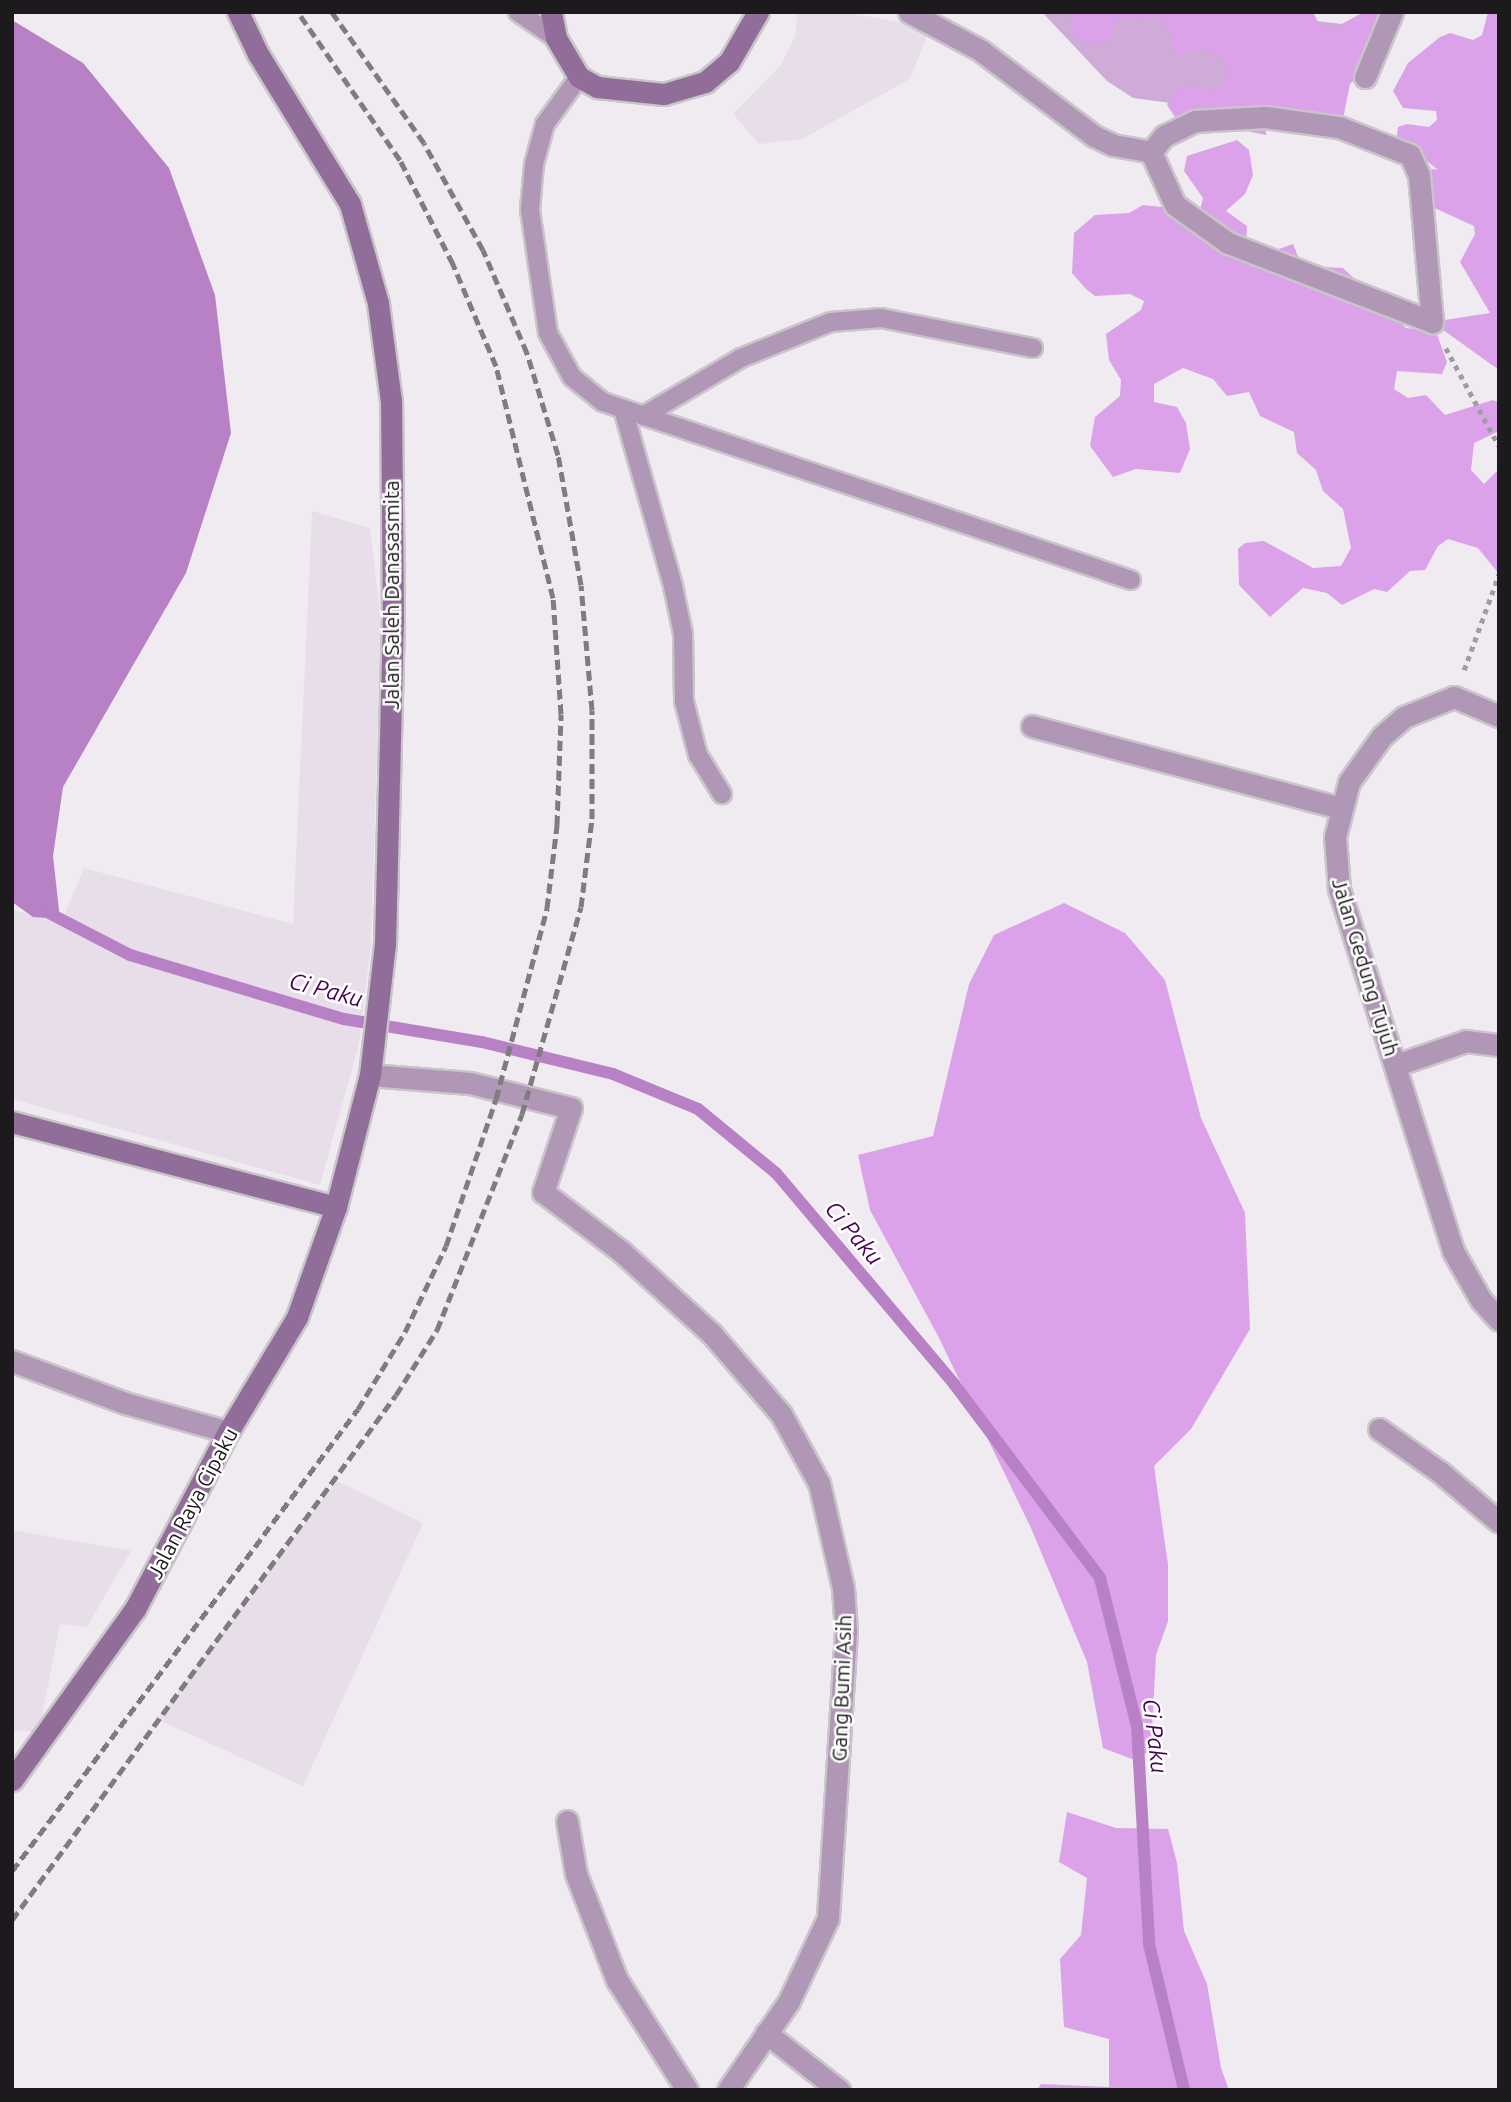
<!DOCTYPE html>
<style>
body{margin:0}
#map{position:relative;width:1511px;height:2102px;overflow:hidden;background:#efebf0;font-family:Ubuntu,sans-serif}
div>[style]{position:absolute}
.built>*{inset:0;background:#e7dee9}
.green>*{inset:0;background:#ceacd7}
.forest>*{inset:0;background:#dba2e9}
.water>*{inset:0;background:#b881c6}
.stream>*{height:12px;margin:-6px;padding:0 6px;transform-origin:6px;border-radius:6px;background:#b881c6}
.path>*{height:4.5px;margin-top:-2.25px;transform-origin:0;background:repeating-linear-gradient(90deg,#a09da1 0 5px,transparent 0 10px)}
.roads{filter:drop-shadow(2px 0 #c9c5ca) drop-shadow(-2px 0 #c9c5ca) drop-shadow(0 2px #c9c5ca) drop-shadow(0 -2px #c9c5ca)}
.lane>*{height:18px;margin:-9px;padding:0 9px;transform-origin:9px;border-radius:9px;background:#b097b6}
.street>*{height:21px;margin:-10.5px;padding:0 10.5px;transform-origin:10.5px;border-radius:10.5px;background:#b097b6}
.secondary>*{height:21px;margin:-10.5px;padding:0 10.5px;transform-origin:10.5px;border-radius:10.5px;background:#916d9a}
.rail>*{height:5px;margin-top:-2.5px;transform-origin:0;background:repeating-linear-gradient(90deg,#7e7c7f 0 10px,transparent 0 15px)}
span{translate:-50% -50%;white-space:nowrap;text-align:center;line-height:1.15;-webkit-text-stroke:5px #fff;paint-order:stroke}
.street-label{font-size:21px;color:#1c1a1c}
.water-label{font-size:23px;color:#490058;font-style:italic}
.frame{position:absolute;inset:0;border:14px solid #1c1a1c;pointer-events:none}
</style>
<div id="map">
<div class="built">
<div style="clip-path:polygon(798px 12px,844px 12px,930px 28px,910px 79px,802px 139px,759px 144px,733px 114px,780px 66px,795px 37px)"></div>
<div style="clip-path:polygon(312px 511px,370px 528px,381px 622px,371px 943px,359px 1043px,320px 1185px,12px 1099px,12px 910px,61px 923px,84px 868px,293px 924px)"></div>
<div style="clip-path:polygon(337px 1481px,423px 1523px,303px 1786px,157px 1719px)"></div>
<div style="clip-path:polygon(12px 1530px,131px 1551px,87px 1627px,60px 1624px,39px 1732px,12px 1730px)"></div>
</div>
<div class="green">
<div style="clip-path:polygon(1042px 12px,1300px 12px,1299px 19px,1368px 27px,1336px 125px,1133px 98px,1107px 81px)"></div>
</div>
<div class="forest">
<div style="clip-path:polygon(1062px 12px,1313px 12px,1320px 26px,1336px 27px,1364px 12px,1387px 12px,1388px 48px,1350px 84px,1343px 119px,1333px 133px,1326px 138px,1265px 104px,1266px 135px,1175px 117px,1167px 105px,1172px 91px,1186px 85px,1218px 91px,1227px 79px,1223px 59px,1200px 49px,1177px 56px,1163px 18px,1117px 20px,1112px 38px,1091px 47px,1073px 35px,1070px 13px)"></div>
<div style="clip-path:polygon(1488px 12px,1499px 12px,1499px 370px,1432px 322px,1490px 313px,1460px 262px,1475px 234px,1474px 226px,1419px 201px,1426px 168px,1438px 170px,1397px 136px,1398px 127px,1407px 124px,1429px 127px,1437px 120px,1436px 111px,1403px 108px,1393px 91px,1408px 63px,1440px 37px,1450px 33px,1473px 40px,1482px 35px)"></div>
<div style="clip-path:polygon(1237px 140px,1249px 150px,1253px 175px,1245px 194px,1226px 211px,1247px 226px,1246px 245px,1264px 254px,1293px 244px,1302px 266px,1343px 268px,1406px 328px,1436px 332px,1447px 362px,1442px 374px,1397px 371px,1394px 389px,1408px 398px,1426px 395px,1445px 415px,1493px 400px,1498px 402px,1499px 431px,1474px 443px,1471px 470px,1484px 484px,1499px 469px,1499px 574px,1478px 548px,1448px 539px,1438px 546px,1425px 570px,1410px 571px,1387px 592px,1374px 589px,1342px 605px,1327px 593px,1303px 588px,1270px 617px,1239px 585px,1238px 549px,1245px 543px,1264px 541px,1313px 568px,1341px 566px,1351px 548px,1343px 509px,1323px 491px,1316px 470px,1297px 453px,1294px 432px,1260px 416px,1249px 392px,1227px 396px,1213px 379px,1183px 368px,1154px 384px,1154px 402px,1177px 407px,1186px 423px,1190px 449px,1180px 473px,1136px 469px,1113px 477px,1090px 446px,1095px 417px,1120px 396px,1121px 380px,1109px 360px,1106px 334px,1141px 310px,1144px 301px,1130px 294px,1095px 296px,1086px 289px,1072px 273px,1074px 233px,1095px 215px,1129px 213px,1143px 205px,1171px 208px,1197px 223px,1203px 198px,1184px 171px,1187px 156px)"></div>
<div style="clip-path:polygon(1064px 903px,1125px 933px,1165px 980px,1201px 1118px,1245px 1213px,1250px 1329px,1191px 1429px,1154px 1466px,1168px 1565px,1168px 1621px,1156px 1655px,1151px 1751px,1132px 1759px,1103px 1748px,1087px 1662px,1031px 1528px,938px 1336px,870px 1210px,858px 1155px,933px 1136px,969px 984px,994px 935px)"></div>
<div style="clip-path:polygon(1067px 1812px,1116px 1828px,1168px 1829px,1177px 1863px,1184px 1931px,1207px 1984px,1221px 2068px,1229px 2090px,1037px 2090px,1041px 2084px,1109px 2087px,1109px 2039px,1064px 2027px,1060px 1959px,1081px 1935px,1087px 1878px,1059px 1862px)"></div>
</div>
<div class="water">
<div style="clip-path:polygon(12px 20px,83px 63px,169px 168px,215px 295px,231px 433px,186px 573px,63px 787px,53px 856px,60px 919px,33px 917px,12px 902px)"></div>
</div>
<div class="stream">
<div style="left:45px;top:911px;width:96px;rotate:27.4deg"></div>
<div style="left:130px;top:955px;width:223px;rotate:16.7deg"></div>
<div style="left:344px;top:1019px;width:140px;rotate:9.5deg"></div>
<div style="left:482px;top:1042px;width:135px;rotate:13.7deg"></div>
<div style="left:613px;top:1074px;width:92px;rotate:22.4deg"></div>
<div style="left:698px;top:1109px;width:101px;rotate:39.4deg"></div>
<div style="left:776px;top:1173px;width:276px;rotate:49.8deg"></div>
<div style="left:954px;top:1384px;width:243px;rotate:53deg"></div>
<div style="left:1100px;top:1578px;width:153px;rotate:76deg"></div>
<div style="left:1137px;top:1726px;width:218px;rotate:86.8deg"></div>
<div style="left:1149px;top:1944px;width:150px;rotate:76.5deg"></div>
</div>
<div class="path">
<div style="left:1446px;top:348px;width:111px;rotate:61.6deg"></div>
<div style="left:1464px;top:670px;width:102px;rotate:-70deg"></div>
</div>
<div class="roads">
<div class="lane">
<div style="left:518px;top:12px;width:46px;rotate:34.4deg"></div>
<div style="left:579px;top:77px;width:58px;rotate:125.9deg"></div>
<div style="left:545px;top:124px;width:41px;rotate:105.4deg"></div>
<div style="left:534px;top:164px;width:46px;rotate:95deg"></div>
<div style="left:530px;top:210px;width:124px;rotate:81.7deg"></div>
<div style="left:548px;top:333px;width:50px;rotate:61.4deg"></div>
<div style="left:572px;top:377px;width:40px;rotate:39deg"></div>
<div style="left:603px;top:402px;width:557px;rotate:18.63deg"></div>
<div style="left:623px;top:409px;width:184px;rotate:74.2deg"></div>
<div style="left:673px;top:586px;width:49px;rotate:78.2deg"></div>
<div style="left:683px;top:634px;width:67px;rotate:89.1deg"></div>
<div style="left:684px;top:701px;width:56px;rotate:75.5deg"></div>
<div style="left:698px;top:755px;width:46px;rotate:58.4deg"></div>
<div style="left:643px;top:416px;width:114px;rotate:-30.6deg"></div>
<div style="left:741px;top:358px;width:97px;rotate:-21.8deg"></div>
<div style="left:831px;top:322px;width:50px;rotate:-4.6deg"></div>
<div style="left:881px;top:318px;width:155px;rotate:11.2deg"></div>
</div>
<div class="street">
<div style="left:909px;top:12px;width:81px;rotate:28.2deg"></div>
<div style="left:980px;top:50px;width:143px;rotate:37deg"></div>
<div style="left:1094px;top:136px;width:21px;rotate:25deg"></div>
<div style="left:1113px;top:145px;width:39px;rotate:10deg"></div>
<div style="left:1151px;top:152px;width:21px;rotate:-51deg"></div>
<div style="left:1164px;top:136px;width:34px;rotate:-26deg"></div>
<div style="left:1195px;top:121px;width:70px;rotate:-3.3deg"></div>
<div style="left:1265px;top:117px;width:75px;rotate:7.7deg"></div>
<div style="left:1339px;top:127px;width:76px;rotate:21.5deg"></div>
<div style="left:1410px;top:155px;width:22px;rotate:66deg"></div>
<div style="left:1419px;top:175px;width:148px;rotate:84.9deg"></div>
<div style="left:1432px;top:322px;width:219px;rotate:-158.8deg"></div>
<div style="left:1228px;top:243px;width:65px;rotate:-144.4deg"></div>
<div style="left:1175px;top:205px;width:58px;rotate:-114.4deg"></div>
<div style="left:1365px;top:77px;width:70px;rotate:-67.4deg"></div>
<div style="left:1499px;top:716px;width:49px;rotate:-157.1deg"></div>
<div style="left:1454px;top:697px;width:54px;rotate:158.2deg"></div>
<div style="left:1404px;top:717px;width:29px;rotate:139deg"></div>
<div style="left:1382px;top:736px;width:57px;rotate:125.7deg"></div>
<div style="left:1349px;top:782px;width:57px;rotate:104.3deg"></div>
<div style="left:1335px;top:837px;width:52px;rotate:85.6deg"></div>
<div style="left:1339px;top:889px;width:380px;rotate:72.5deg"></div>
<div style="left:1453px;top:1251px;width:56px;rotate:60.3deg"></div>
<div style="left:1481px;top:1300px;width:27px;rotate:48deg"></div>
<div style="left:1032px;top:726px;width:319px;rotate:14.9deg"></div>
<div style="left:1396px;top:1065px;width:74px;rotate:-18.9deg"></div>
<div style="left:1466px;top:1041px;width:33px;rotate:7deg"></div>
<div style="left:370px;top:1075px;width:100px;rotate:4.6deg"></div>
<div style="left:470px;top:1083px;width:104px;rotate:13.9deg"></div>
<div style="left:571px;top:1108px;width:89px;rotate:108.4deg"></div>
<div style="left:543px;top:1192px;width:101px;rotate:37.3deg"></div>
<div style="left:623px;top:1253px;width:119px;rotate:42.3deg"></div>
<div style="left:711px;top:1333px;width:107px;rotate:49.2deg"></div>
<div style="left:781px;top:1414px;width:79px;rotate:61.2deg"></div>
<div style="left:819px;top:1483px;width:108px;rotate:77.1deg"></div>
<div style="left:843px;top:1588px;width:43px;rotate:86deg"></div>
<div style="left:846px;top:1631px;width:288px;rotate:93.6deg"></div>
<div style="left:828px;top:1918px;width:92px;rotate:115.2deg"></div>
<div style="left:789px;top:2001px;width:108px;rotate:124.4deg"></div>
<div style="left:12px;top:1361px;width:121px;rotate:20.4deg"></div>
<div style="left:125px;top:1403px;width:107px;rotate:15.7deg"></div>
<div style="left:1379px;top:1429px;width:75px;rotate:35.2deg"></div>
<div style="left:1440px;top:1472px;width:77px;rotate:40.3deg"></div>
<div style="left:567px;top:1821px;width:54px;rotate:80.4deg"></div>
<div style="left:576px;top:1874px;width:114px;rotate:68.9deg"></div>
<div style="left:617px;top:1980px;width:130px;rotate:57.5deg"></div>
<div style="left:766px;top:2033px;width:93px;rotate:38deg"></div>
</div>
<div class="secondary">
<div style="left:551px;top:12px;width:26px;rotate:79deg"></div>
<div style="left:556px;top:38px;width:45px;rotate:59.5deg"></div>
<div style="left:579px;top:77px;width:21px;rotate:29deg"></div>
<div style="left:597px;top:87px;width:67px;rotate:6deg"></div>
<div style="left:664px;top:94px;width:43px;rotate:-16.3deg"></div>
<div style="left:705px;top:82px;width:31px;rotate:-40deg"></div>
<div style="left:729px;top:62px;width:58px;rotate:-59.9deg"></div>
<div style="left:12px;top:1122px;width:335px;rotate:14.7deg"></div>
<div style="left:12px;top:1780px;width:211px;rotate:-54.3deg"></div>
<div style="left:135px;top:1609px;width:200px;rotate:-62.3deg"></div>
<div style="left:228px;top:1432px;width:134px;rotate:-59deg"></div>
<div style="left:297px;top:1317px;width:117px;rotate:-70.5deg"></div>
<div style="left:336px;top:1207px;width:136px;rotate:-75.6deg"></div>
<div style="left:370px;top:1075px;width:132px;rotate:-83.5deg"></div>
<div style="left:385px;top:944px;width:321px;rotate:-88.6deg"></div>
<div style="left:393px;top:623px;width:222px;rotate:-90.5deg"></div>
<div style="left:391px;top:401px;width:99px;rotate:-97.6deg"></div>
<div style="left:378px;top:303px;width:103px;rotate:-105.8deg"></div>
<div style="left:350px;top:204px;width:176px;rotate:-121.5deg"></div>
<div style="left:258px;top:54px;width:47px;rotate:-115.5deg"></div>
</div>
</div>
<div class="rail">
<div style="left:12px;top:1871px;width:577px;rotate:-53.17deg"></div>
<div style="left:358px;top:1409px;width:90px;rotate:-58.6deg"></div>
<div style="left:405px;top:1332px;width:95px;rotate:-64.5deg"></div>
<div style="left:446px;top:1246px;width:155px;rotate:-71.2deg"></div>
<div style="left:496px;top:1099px;width:198px;rotate:-75deg"></div>
<div style="left:547px;top:908px;width:84px;rotate:-83.1deg"></div>
<div style="left:557px;top:825px;width:111px;rotate:-87.9deg"></div>
<div style="left:561px;top:714px;width:116px;rotate:-93.9deg"></div>
<div style="left:553px;top:598px;width:239px;rotate:-103.8deg"></div>
<div style="left:496px;top:366px;width:111px;rotate:-112.9deg"></div>
<div style="left:453px;top:264px;width:117px;rotate:-117deg"></div>
<div style="left:400px;top:160px;width:180px;rotate:-124.6deg"></div>
<div style="left:12px;top:1920px;width:650px;rotate:-53.82deg"></div>
<div style="left:396px;top:1395px;width:77px;rotate:-57.8deg"></div>
<div style="left:437px;top:1330px;width:232px;rotate:-68.5deg"></div>
<div style="left:522px;top:1114px;width:215px;rotate:-74.1deg"></div>
<div style="left:581px;top:907px;width:89px;rotate:-82.9deg"></div>
<div style="left:592px;top:819px;width:109px;rotate:-90deg"></div>
<div style="left:592px;top:710px;width:125px;rotate:-95deg"></div>
<div style="left:581px;top:585px;width:132px;rotate:-100deg"></div>
<div style="left:558px;top:455px;width:107px;rotate:-106.9deg"></div>
<div style="left:527px;top:353px;width:112px;rotate:-113.1deg"></div>
<div style="left:483px;top:250px;width:122px;rotate:-118.9deg"></div>
<div style="left:424px;top:143px;width:160px;rotate:-125.1deg"></div>
</div>
<div class="street-label">
<span style="left:391px;top:595px;rotate:-90deg">Jalan Saleh Danasasmita</span>
<span style="left:1366px;top:967px;rotate:73deg">Jalan Gedung Tujuh</span>
<span style="left:192px;top:1503px;rotate:-62deg">Jalan Raya Cipaku</span>
<span style="left:841px;top:1688px;rotate:-88deg">Gang Bumi Asih</span>
</div>
<div class="water-label">
<span style="left:326px;top:990px;rotate:15deg">Ci Paku</span>
<span style="left:854px;top:1233px;rotate:50deg">Ci Paku</span>
<span style="left:1155px;top:1736px;rotate:83deg">Ci Paku</span>
</div>
<div class="frame"></div>
</div>
